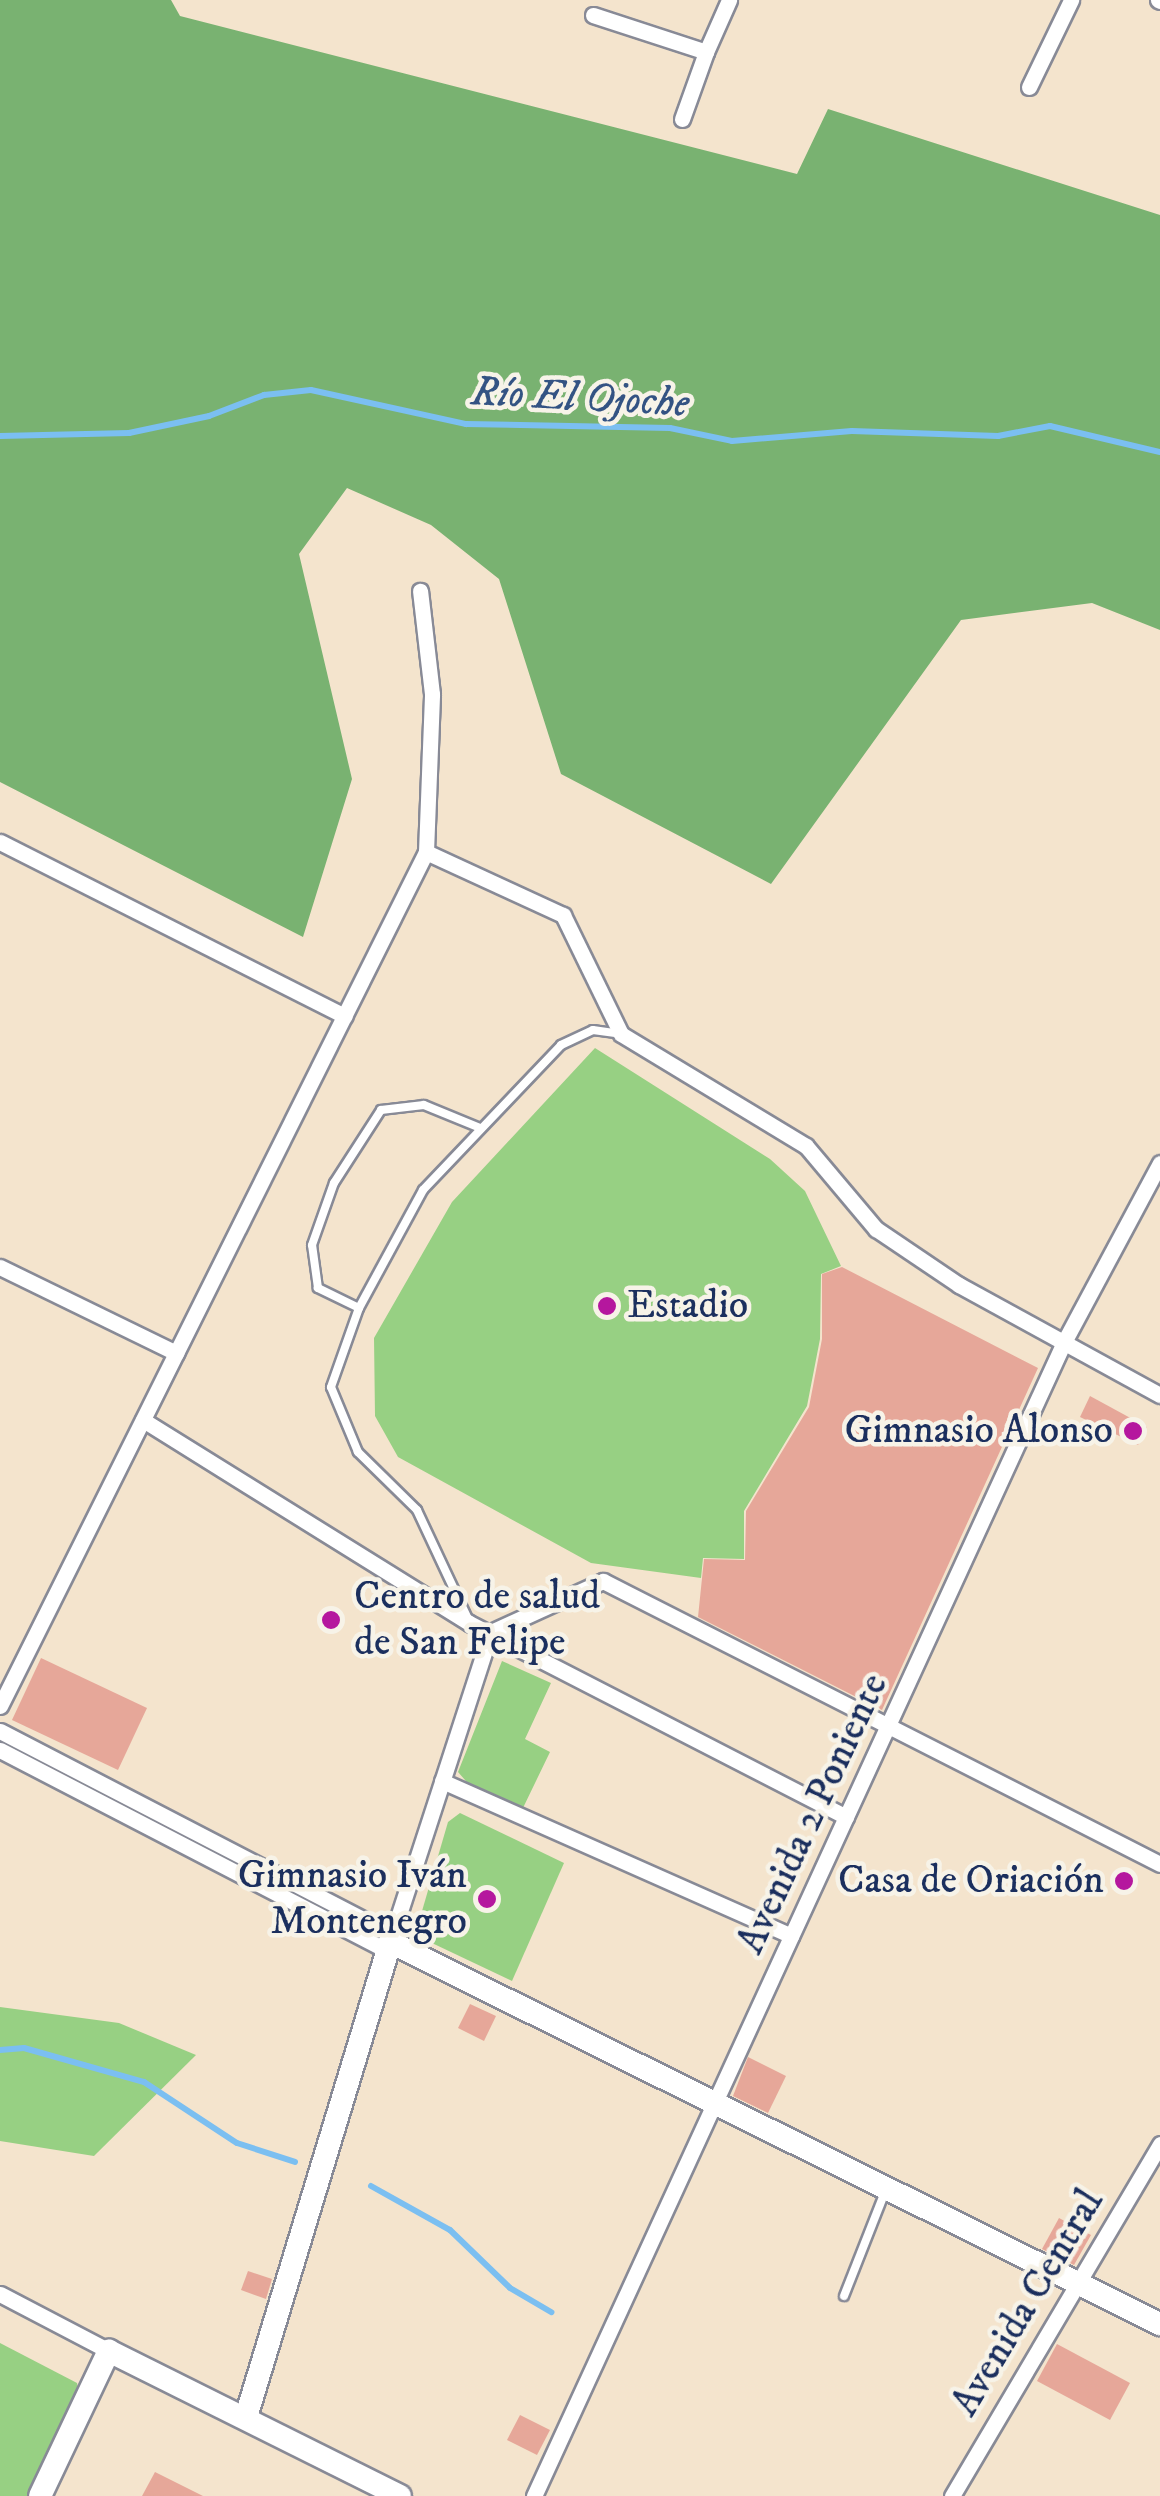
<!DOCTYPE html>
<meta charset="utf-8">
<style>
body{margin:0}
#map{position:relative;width:1160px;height:2496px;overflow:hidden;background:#f4e4cd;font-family:"IM FELL DW Pica",serif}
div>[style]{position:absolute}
.green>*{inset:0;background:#97d083}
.forest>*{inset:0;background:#79b271}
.stream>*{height:6px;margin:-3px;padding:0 3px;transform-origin:3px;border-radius:3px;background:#7bbff1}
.building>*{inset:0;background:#e6a799}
.roads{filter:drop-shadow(2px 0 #888a96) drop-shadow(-2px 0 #888a96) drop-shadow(0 2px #888a96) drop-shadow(0 -2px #888a96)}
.lane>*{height:8px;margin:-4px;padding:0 4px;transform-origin:4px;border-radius:4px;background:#fff}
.street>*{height:15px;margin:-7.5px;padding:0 7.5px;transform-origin:7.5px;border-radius:7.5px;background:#fff}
.secondary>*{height:22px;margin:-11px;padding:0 11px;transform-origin:11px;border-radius:11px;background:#fff}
.dots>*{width:28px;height:28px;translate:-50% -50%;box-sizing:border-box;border:5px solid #f7f3e8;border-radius:50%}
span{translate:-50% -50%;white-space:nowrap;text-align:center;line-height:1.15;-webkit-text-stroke:9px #f7f3e8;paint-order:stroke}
.poi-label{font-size:40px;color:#1b2f5e}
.left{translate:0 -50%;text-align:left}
.right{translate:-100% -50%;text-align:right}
.street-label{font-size:40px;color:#1b2f5e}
.water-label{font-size:42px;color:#335383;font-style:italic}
</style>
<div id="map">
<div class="green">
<div style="clip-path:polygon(595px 1048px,770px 1159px,805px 1191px,841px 1266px,821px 1274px,820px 1339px,807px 1406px,744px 1511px,744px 1559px,703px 1558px,701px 1578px,591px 1563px,398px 1457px,375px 1416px,374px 1338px,452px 1202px)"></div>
<div style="clip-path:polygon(502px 1661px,551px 1683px,525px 1739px,550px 1752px,522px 1810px,472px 1788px,458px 1772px)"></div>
<div style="clip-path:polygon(460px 1813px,564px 1863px,512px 1981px,415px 1935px,448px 1822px)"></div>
<div style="clip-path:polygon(0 2007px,119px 2023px,196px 2055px,94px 2156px,0 2141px)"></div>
<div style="clip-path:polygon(0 2343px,77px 2383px,79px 2394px,29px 2496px,0 2496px)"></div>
</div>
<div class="forest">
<div style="clip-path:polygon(0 0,171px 0,180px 16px,797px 174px,828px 109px,1160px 215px,1160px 630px,1092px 603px,961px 620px,771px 884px,561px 774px,499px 579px,431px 525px,347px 488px,299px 554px,352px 779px,303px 937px,0 782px)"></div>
</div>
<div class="stream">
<div style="left:0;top:436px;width:129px;rotate:-1.3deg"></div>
<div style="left:129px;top:433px;width:82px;rotate:-12deg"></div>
<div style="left:209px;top:416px;width:59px;rotate:-20.9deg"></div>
<div style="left:264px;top:395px;width:47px;rotate:-6.1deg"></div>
<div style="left:311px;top:390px;width:159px;rotate:12.4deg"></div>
<div style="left:466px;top:424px;width:204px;rotate:1.1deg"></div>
<div style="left:670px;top:428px;width:63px;rotate:11.8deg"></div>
<div style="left:732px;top:441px;width:120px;rotate:-4.8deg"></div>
<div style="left:852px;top:431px;width:146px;rotate:2deg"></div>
<div style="left:998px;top:436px;width:53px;rotate:-10.9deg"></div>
<div style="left:1050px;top:426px;width:113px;rotate:13.3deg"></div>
<div style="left:0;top:2050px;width:24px;rotate:-5deg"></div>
<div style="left:24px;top:2048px;width:125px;rotate:15.8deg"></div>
<div style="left:144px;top:2082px;width:111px;rotate:33.3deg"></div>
<div style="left:237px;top:2143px;width:61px;rotate:18.1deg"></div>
<div style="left:371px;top:2186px;width:90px;rotate:29.1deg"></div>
<div style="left:450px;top:2230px;width:83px;rotate:44deg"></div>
<div style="left:510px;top:2288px;width:48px;rotate:30.3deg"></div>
</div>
<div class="building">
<div style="clip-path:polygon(842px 1267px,1038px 1368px,882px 1710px,698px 1617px,704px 1559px,745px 1560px,746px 1511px,809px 1407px,822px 1339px,822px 1274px)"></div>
<div style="clip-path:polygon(1090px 1396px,1147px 1427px,1138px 1445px,1080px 1417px)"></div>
<div style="clip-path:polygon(41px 1658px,147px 1708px,118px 1770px,12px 1720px)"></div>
<div style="clip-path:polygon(470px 2004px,496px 2016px,484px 2041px,458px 2028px)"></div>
<div style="clip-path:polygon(748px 2057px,786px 2076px,768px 2113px,733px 2096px)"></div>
<div style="clip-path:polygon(1059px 2218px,1091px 2235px,1074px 2265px,1042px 2249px)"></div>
<div style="clip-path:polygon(248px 2271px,272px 2279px,266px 2299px,241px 2290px)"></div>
<div style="clip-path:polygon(1057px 2344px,1130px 2383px,1110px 2420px,1037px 2381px)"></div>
<div style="clip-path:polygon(520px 2415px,550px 2430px,537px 2455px,507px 2440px)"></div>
<div style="clip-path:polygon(155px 2472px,203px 2496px,142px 2496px)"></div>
</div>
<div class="roads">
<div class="lane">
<div style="left:359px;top:1308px;width:46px;rotate:-154deg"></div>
<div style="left:318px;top:1288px;width:43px;rotate:-97.9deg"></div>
<div style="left:312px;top:1245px;width:66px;rotate:-70.5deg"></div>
<div style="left:334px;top:1183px;width:87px;rotate:-57.2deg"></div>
<div style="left:381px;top:1110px;width:43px;rotate:-6.6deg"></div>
<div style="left:424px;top:1105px;width:61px;rotate:22.3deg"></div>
<div style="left:468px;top:1619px;width:120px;rotate:-115.1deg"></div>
<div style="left:417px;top:1510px;width:83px;rotate:-135.5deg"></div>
<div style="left:358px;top:1452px;width:70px;rotate:-112.6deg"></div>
<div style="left:331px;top:1387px;width:84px;rotate:-70.5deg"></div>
<div style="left:359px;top:1308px;width:134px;rotate:-61.5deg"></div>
<div style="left:423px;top:1190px;width:200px;rotate:-46.4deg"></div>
<div style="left:561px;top:1045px;width:35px;rotate:-25deg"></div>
<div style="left:593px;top:1030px;width:28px;rotate:8deg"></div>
<div style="left:844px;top:2296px;width:112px;rotate:-68.5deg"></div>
</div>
<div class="street">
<div style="left:1158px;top:0;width:2px;rotate:27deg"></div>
<div style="left:593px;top:15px;width:119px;rotate:18.1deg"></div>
<div style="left:706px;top:52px;width:57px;rotate:-66.1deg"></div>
<div style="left:1029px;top:87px;width:97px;rotate:-64.2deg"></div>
<div style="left:682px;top:119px;width:71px;rotate:-70.3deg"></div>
<div style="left:0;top:842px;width:386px;rotate:26.8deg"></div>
<div style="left:426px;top:852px;width:151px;rotate:24.7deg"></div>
<div style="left:563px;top:915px;width:132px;rotate:64deg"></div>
<div style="left:621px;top:1034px;width:216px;rotate:31.2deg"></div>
<div style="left:806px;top:1146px;width:109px;rotate:49.9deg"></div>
<div style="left:876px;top:1229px;width:100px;rotate:34deg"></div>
<div style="left:959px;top:1285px;width:229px;rotate:28.7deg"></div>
<div style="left:0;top:1267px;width:196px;rotate:26deg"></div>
<div style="left:143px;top:1420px;width:384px;rotate:31.9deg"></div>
<div style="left:469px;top:1623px;width:424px;rotate:27.2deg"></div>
<div style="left:0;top:1706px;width:954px;rotate:-63.49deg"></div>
<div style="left:426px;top:852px;width:158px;rotate:-87.8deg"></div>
<div style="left:432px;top:694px;width:104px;rotate:-96.6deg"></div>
<div style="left:0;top:1731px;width:443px;rotate:27.4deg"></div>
<div style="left:0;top:1750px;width:437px;rotate:27.4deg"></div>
<div style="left:442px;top:1781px;width:382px;rotate:23.9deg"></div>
<div style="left:390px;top:1942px;width:326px;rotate:-72deg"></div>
<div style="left:491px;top:1632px;width:123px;rotate:-24.5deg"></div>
<div style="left:603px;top:1581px;width:625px;rotate:26.93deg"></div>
<div style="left:0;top:2294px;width:123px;rotate:27.6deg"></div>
<div style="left:534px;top:2496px;width:1270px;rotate:-65.33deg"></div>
<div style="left:1064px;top:1342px;width:203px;rotate:-61.8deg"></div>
<div style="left:952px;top:2496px;width:409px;rotate:-59.4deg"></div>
</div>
<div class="secondary">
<div style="left:246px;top:2417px;width:496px;rotate:-73.1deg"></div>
<div style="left:390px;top:1942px;width:860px;rotate:26.39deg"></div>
<div style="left:40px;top:2496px;width:161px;rotate:-64.6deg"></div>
<div style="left:109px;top:2351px;width:325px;rotate:26.5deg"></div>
</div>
</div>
<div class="dots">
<div style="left:607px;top:1306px;background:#b5179e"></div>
<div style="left:1133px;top:1431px;background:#b5179e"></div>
<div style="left:331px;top:1620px;background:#b5179e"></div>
<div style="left:1124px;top:1881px;background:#b5179e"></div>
<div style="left:487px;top:1899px;background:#b5179e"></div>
</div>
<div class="poi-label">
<span class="left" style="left:627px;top:1306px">Estadio</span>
<span class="right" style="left:1113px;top:1431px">Gimnasio Alonso</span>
<span class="left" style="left:354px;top:1620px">Centro de salud<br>de San Felipe</span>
<span class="right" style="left:467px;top:1899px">Gimnasio Iván<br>Montenegro</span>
<span class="right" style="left:1104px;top:1881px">Casa de Oriación</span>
</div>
<div class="street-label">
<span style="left:813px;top:1814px;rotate:-65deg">Avenida 2 Poniente</span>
<span style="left:1028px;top:2303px;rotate:-59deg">Avenida Central</span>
</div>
<div class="water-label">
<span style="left:580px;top:398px;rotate:3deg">Río El Ojoche</span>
</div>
</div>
